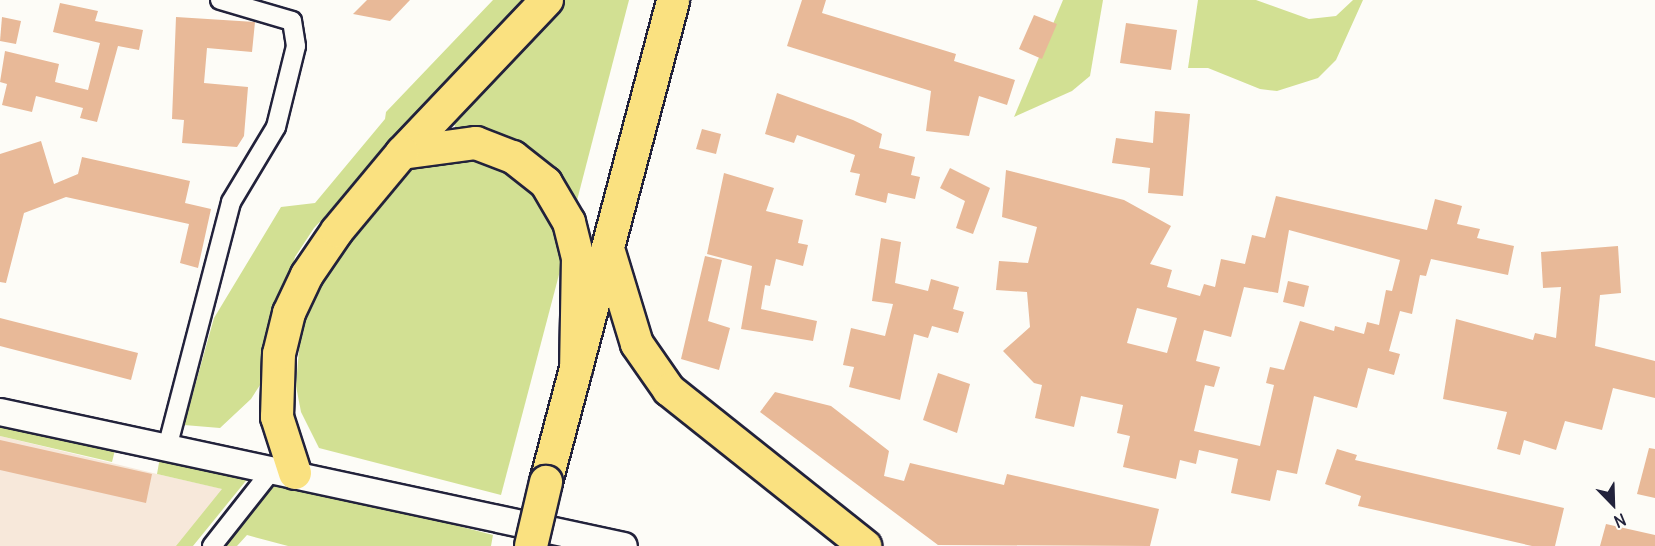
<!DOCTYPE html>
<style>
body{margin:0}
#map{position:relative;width:1655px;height:546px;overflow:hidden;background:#fdfcf7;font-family:Delius,sans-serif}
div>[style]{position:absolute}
.built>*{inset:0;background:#f7e8da}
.green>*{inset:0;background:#d2e093}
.building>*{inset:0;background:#e8b998}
.roads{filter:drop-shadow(2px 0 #22223b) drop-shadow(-2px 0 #22223b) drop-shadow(0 2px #22223b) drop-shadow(0 -2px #22223b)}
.street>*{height:18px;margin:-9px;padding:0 9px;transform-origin:9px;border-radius:9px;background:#fdfcf7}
.secondary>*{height:26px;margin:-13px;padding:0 13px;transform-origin:13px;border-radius:13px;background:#fdfcf7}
.highway>*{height:32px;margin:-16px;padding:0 16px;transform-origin:16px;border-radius:16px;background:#fae180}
.bridges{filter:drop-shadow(2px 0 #22223b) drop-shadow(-2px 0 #22223b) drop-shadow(0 2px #22223b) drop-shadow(0 -2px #22223b)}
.highway-bridge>*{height:32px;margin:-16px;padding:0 16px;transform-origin:16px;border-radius:16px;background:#fae180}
span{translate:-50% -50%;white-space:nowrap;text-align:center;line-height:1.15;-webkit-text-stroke:4.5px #fdfcf7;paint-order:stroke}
.north{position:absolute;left:1583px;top:474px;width:60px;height:60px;-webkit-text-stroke:4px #fdfcf7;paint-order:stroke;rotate:157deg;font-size:16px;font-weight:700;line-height:24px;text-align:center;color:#22223b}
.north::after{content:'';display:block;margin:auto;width:21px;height:27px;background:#22223b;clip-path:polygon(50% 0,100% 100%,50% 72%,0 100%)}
</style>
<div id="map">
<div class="built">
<div style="clip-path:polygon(0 436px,157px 474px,223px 489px,188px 546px,0 546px)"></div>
</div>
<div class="green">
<div style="clip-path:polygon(493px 0,533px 0,314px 228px,295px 257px,260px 385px,251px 399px,220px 428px,184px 425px,214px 318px,281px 207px,315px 203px,385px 119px,386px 112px)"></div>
<div style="clip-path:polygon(559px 0,629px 0,574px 212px,457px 132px,450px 113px)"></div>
<div style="clip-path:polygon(1063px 0,1103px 0,1090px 76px,1072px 91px,1014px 117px)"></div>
<div style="clip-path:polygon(1198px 0,1256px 0,1309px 19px,1336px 16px,1353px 0,1363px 0,1336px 60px,1318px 78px,1277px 91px,1260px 89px,1208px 68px,1188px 68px)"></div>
<div style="clip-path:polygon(445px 153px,493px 161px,536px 189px,566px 248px,501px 495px,319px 448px,301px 412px,296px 386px,300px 337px,315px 279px,404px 169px)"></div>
<div style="clip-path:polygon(0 419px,116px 446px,112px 462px,0 436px)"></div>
<div style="clip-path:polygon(160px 457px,249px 477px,193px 546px,176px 546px,222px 489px,157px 474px)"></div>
<div style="clip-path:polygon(272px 482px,297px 484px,493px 535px,491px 546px,288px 546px,247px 535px,237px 546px,221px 546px)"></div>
</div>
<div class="building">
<div style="clip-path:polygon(367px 0,410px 0,390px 21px,353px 14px)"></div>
<div style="clip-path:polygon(802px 0,826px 0,822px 13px,956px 54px,954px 61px,1015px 80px,1007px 105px,979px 96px,969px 136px,926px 131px,931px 91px,787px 46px)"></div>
<div style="clip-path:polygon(60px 3px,98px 11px,95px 21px,143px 30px,139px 50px,118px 46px,97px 122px,80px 118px,83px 108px,36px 96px,32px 112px,2px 105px,7px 84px,0 82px,5px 51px,59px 64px,55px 82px,88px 90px,100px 43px,53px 32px)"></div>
<div style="clip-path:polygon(1034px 15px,1057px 24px,1042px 59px,1019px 49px)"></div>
<div style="clip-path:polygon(2px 17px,21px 21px,16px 44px,0 41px)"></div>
<div style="clip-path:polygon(176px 17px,255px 22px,252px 52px,207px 48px,204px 83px,248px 87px,244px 136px,237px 147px,182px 143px,184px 120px,172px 119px)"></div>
<div style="clip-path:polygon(1126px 23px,1177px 30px,1171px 70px,1120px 63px)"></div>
<div style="clip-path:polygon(777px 93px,853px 120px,882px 134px,879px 148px,915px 157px,911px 175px,920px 177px,915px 199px,888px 193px,886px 203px,855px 195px,860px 174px,850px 172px,855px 155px,797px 135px,794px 143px,765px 134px)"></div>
<div style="clip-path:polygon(1155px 111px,1190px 114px,1183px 196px,1148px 193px,1150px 168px,1112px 163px,1116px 138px,1153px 143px)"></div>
<div style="clip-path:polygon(702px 129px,721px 134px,716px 154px,696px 149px)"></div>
<div style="clip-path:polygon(41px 141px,54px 184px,78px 174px,82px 157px,190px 181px,185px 203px,211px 209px,198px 268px,180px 263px,189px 224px,66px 197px,24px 213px,6px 283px,0 282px,0 154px)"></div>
<div style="clip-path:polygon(950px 168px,990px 188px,973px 234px,956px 228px,965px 201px,940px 188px)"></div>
<div style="clip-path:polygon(evenodd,1006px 170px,1124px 200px,1171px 226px,1150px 264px,1172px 270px,1167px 287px,1200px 296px,1204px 284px,1215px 287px,1221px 259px,1245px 264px,1252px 235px,1265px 238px,1276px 196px,1427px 230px,1435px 199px,1462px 206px,1457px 224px,1480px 229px,1477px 238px,1514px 246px,1508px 275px,1431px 259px,1426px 276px,1420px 275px,1412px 314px,1400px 311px,1389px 351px,1400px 354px,1394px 375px,1368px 368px,1357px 408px,1314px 396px,1297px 474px,1277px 470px,1270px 501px,1231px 493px,1238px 459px,1199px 450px,1196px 464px,1180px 460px,1176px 479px,1123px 467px,1130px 436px,1117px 433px,1123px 405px,1081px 396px,1074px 427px,1035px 418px,1042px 385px,1034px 383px,1003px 351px,1030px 327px,1027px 292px,996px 290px,999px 261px,1028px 263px,1037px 227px,1002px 217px,1006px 170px,1289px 230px,1400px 260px,1392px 291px,1386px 290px,1379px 325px,1367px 322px,1364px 334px,1335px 326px,1334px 331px,1300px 321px,1284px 370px,1270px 367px,1266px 383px,1274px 385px,1260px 446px,1194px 431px,1205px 385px,1214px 387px,1220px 367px,1196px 361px,1204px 330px,1231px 337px,1244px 287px,1278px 293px,1289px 230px,1006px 170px,1137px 308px,1177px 318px,1167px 353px,1127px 343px,1137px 308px)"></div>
<div style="clip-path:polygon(724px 173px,774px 188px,766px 211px,803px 220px,798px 243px,808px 245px,803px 266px,776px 259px,770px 286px,765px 285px,761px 309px,817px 321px,813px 341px,741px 329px,752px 266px,707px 254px)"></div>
<div style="clip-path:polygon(881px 238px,901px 242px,895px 283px,928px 291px,931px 279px,959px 287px,953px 309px,964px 312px,958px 333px,932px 326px,928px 338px,914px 334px,900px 400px,849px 387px,854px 367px,843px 365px,851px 328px,885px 336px,893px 304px,872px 301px)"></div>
<div style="clip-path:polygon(1618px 246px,1621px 293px,1600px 295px,1595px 346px,1655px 361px,1655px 398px,1613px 388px,1602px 430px,1565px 421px,1556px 450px,1524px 440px,1520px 455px,1497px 449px,1507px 412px,1443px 399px,1456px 319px,1533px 340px,1535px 333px,1556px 338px,1561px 287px,1543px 288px,1541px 252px)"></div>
<div style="clip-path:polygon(705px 256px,722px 260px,708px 321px,730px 328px,719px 370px,681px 359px)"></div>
<div style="clip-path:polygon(1288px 281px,1309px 286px,1304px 307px,1283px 302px)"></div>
<div style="clip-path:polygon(0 318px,138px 353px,131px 380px,0 346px)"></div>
<div style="clip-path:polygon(938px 373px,970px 384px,957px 433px,923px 420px)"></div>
<div style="clip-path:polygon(775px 392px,831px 406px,889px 451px,884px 476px,904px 481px,910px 463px,1004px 485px,1007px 474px,1159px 509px,1150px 546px,938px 545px,760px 412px)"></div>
<div style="clip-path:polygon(0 440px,152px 474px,146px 503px,0 470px)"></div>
<div style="clip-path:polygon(1649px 448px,1655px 449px,1655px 498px,1637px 494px)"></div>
<div style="clip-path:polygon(1337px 449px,1357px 455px,1355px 460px,1564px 508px,1555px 546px,1532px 546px,1358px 506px,1361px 496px,1325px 484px)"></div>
<div style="clip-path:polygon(1606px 524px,1655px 535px,1655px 546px,1600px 546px)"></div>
</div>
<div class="roads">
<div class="street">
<div style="left:167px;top:448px;width:254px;rotate:-75.4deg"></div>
<div style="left:231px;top:202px;width:87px;rotate:-59deg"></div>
<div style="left:276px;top:127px;width:83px;rotate:-76.1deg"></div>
<div style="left:296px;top:46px;width:25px;rotate:-99deg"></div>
<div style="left:292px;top:21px;width:75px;rotate:-163.7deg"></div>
<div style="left:212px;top:546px;width:97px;rotate:-51.7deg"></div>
</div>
<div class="secondary">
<div style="left:0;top:412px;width:638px;rotate:12.12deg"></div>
</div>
<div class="highway">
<div style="left:547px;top:0;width:211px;rotate:133.5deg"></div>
<div style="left:402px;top:153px;width:75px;rotate:-7.7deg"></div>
<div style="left:476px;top:143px;width:40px;rotate:21deg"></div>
<div style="left:513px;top:157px;width:42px;rotate:38.2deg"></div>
<div style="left:546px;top:183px;width:45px;rotate:59.5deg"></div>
<div style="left:569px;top:222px;width:37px;rotate:76deg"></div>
<div style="left:578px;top:258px;width:111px;rotate:91deg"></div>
<div style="left:609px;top:252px;width:96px;rotate:73.1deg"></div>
<div style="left:637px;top:344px;width:56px;rotate:55.2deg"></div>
<div style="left:669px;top:390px;width:251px;rotate:38.5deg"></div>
<div style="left:295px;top:473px;width:59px;rotate:-107.8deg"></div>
<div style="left:277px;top:417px;width:63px;rotate:-88.2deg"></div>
<div style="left:279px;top:354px;width:42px;rotate:-76.3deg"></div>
<div style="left:289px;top:313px;width:42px;rotate:-64.7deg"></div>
<div style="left:307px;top:275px;width:53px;rotate:-55.7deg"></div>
<div style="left:337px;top:231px;width:102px;rotate:-50.2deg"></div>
<div style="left:546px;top:482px;width:498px;rotate:-75.2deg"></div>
</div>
</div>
<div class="bridges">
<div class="highway-bridge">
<div style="left:531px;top:546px;width:66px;rotate:-76.8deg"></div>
</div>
</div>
<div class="north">N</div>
</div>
